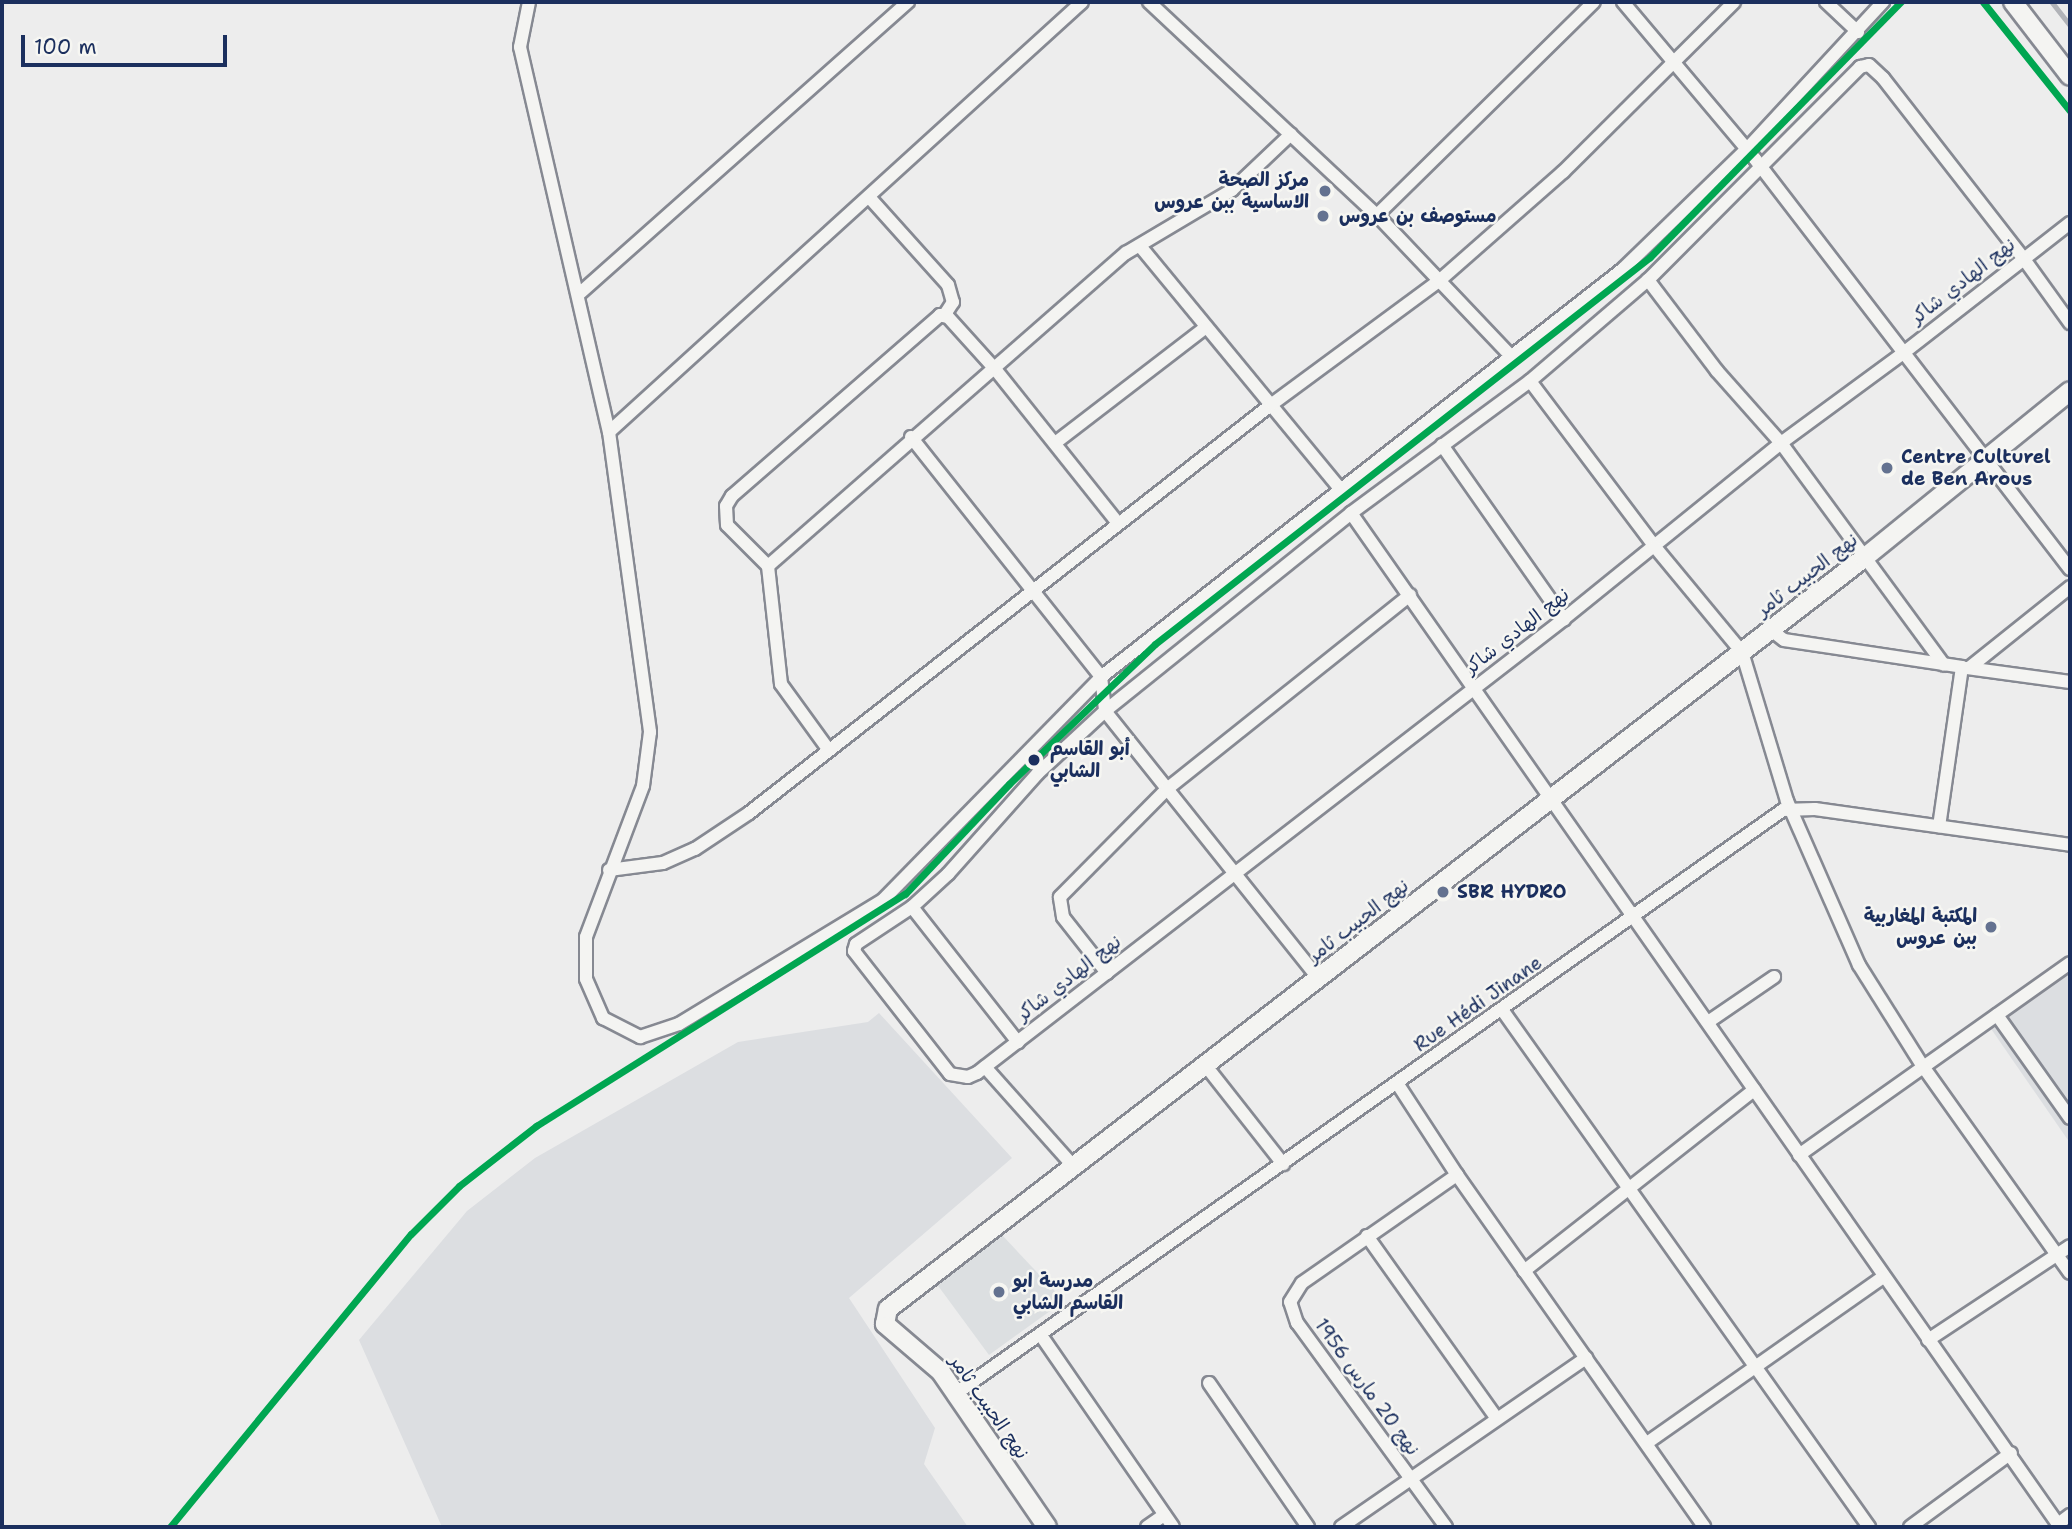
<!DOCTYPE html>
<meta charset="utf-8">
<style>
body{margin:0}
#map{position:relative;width:2072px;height:1529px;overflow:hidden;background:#ededed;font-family:"Shantell Sans","Playpen Sans Arabic",sans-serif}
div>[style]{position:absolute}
.built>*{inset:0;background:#dcdfe1}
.green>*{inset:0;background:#dcdee1}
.roads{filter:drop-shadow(2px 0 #868992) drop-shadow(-2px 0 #868992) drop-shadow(0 2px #868992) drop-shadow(0 -2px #868992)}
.street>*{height:12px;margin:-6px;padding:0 6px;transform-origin:6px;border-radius:6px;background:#f4f4f2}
.secondary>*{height:18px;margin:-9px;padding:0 9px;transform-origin:9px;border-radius:9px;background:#f4f4f2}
.rail>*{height:4.5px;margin:-2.25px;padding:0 2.25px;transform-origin:2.25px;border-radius:2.25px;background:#b1b3b8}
.rail-1>*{height:7px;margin:-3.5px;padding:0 3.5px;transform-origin:3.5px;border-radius:3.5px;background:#00a651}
.dots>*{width:19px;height:19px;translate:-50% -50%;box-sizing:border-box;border:4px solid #f6f6f2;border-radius:50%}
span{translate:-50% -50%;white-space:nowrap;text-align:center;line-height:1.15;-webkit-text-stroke:5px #f6f6f2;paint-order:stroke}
.poi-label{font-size:19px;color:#1b2f5e;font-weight:700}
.right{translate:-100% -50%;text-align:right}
.left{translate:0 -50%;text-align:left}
.street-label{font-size:19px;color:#1b2f5e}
.stop-label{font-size:19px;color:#1b2f5e;font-weight:700}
.frame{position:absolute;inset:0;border:4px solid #1b2f5e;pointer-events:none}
.scale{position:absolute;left:21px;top:35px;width:206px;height:32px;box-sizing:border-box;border:4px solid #1b2f5e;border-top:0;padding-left:9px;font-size:21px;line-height:24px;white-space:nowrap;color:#1b2f5e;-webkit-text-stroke:5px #f6f6f2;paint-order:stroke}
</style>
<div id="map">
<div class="built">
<div style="clip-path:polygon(1002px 1235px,1064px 1301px,989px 1355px,936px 1283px)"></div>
</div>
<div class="green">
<div style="clip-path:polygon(2070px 966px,2070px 1143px,1987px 1023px)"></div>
<div style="clip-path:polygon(879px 1013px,1012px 1158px,849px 1298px,935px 1428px,924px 1464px,968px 1527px,442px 1527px,359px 1340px,467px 1211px,535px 1158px,738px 1042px,868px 1022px)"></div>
</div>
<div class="roads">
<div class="street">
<div style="left:529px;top:2px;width:46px;rotate:101.3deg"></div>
<div style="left:520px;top:47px;width:395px;rotate:77deg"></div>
<div style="left:609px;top:432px;width:303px;rotate:82.2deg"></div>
<div style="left:650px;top:732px;width:54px;rotate:97.4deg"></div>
<div style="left:643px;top:786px;width:161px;rotate:110.7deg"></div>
<div style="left:586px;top:937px;width:42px;rotate:90deg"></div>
<div style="left:586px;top:979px;width:43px;rotate:66.4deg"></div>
<div style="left:603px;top:1018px;width:42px;rotate:27.2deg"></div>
<div style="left:640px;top:1037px;width:41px;rotate:-18.4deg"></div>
<div style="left:679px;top:1024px;width:239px;rotate:-31.3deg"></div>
<div style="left:883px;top:900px;width:312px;rotate:-45.6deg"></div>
<div style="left:1101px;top:677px;width:663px;rotate:-38.01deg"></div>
<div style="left:1623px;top:269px;width:171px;rotate:-44.1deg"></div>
<div style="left:1746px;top:150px;width:202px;rotate:-47.2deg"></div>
<div style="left:1149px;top:2px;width:312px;rotate:43.1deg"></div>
<div style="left:1377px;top:215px;width:195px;rotate:46.5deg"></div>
<div style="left:1623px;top:2px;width:205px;rotate:49.9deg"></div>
<div style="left:1755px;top:159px;width:517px;rotate:52.47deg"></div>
<div style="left:1826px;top:2px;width:44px;rotate:43.2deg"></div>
<div style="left:869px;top:197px;width:118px;rotate:48.1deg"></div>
<div style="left:948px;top:285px;width:18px;rotate:74deg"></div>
<div style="left:953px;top:302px;width:17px;rotate:123deg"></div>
<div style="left:1377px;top:215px;width:304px;rotate:-44.5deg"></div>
<div style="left:2070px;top:223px;width:58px;rotate:142deg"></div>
<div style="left:2024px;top:259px;width:155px;rotate:142.1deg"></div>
<div style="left:1902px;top:354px;width:150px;rotate:143.7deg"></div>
<div style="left:1781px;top:443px;width:279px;rotate:141deg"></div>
<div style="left:1564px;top:619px;width:742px;rotate:142.28deg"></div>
<div style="left:977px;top:1073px;width:10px;rotate:156deg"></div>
<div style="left:968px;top:1077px;width:18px;rotate:-171deg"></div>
<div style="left:950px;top:1074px;width:156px;rotate:-128deg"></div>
<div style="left:854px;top:951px;width:7px;rotate:-74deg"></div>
<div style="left:856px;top:944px;width:67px;rotate:-33.5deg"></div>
<div style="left:912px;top:907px;width:49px;rotate:-42.5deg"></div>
<div style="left:948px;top:874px;width:135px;rotate:-48.3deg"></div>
<div style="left:1038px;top:773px;width:91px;rotate:-42.8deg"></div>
<div style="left:1105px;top:711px;width:316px;rotate:-38.8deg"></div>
<div style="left:1351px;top:513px;width:222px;rotate:-36.4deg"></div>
<div style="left:1530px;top:381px;width:155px;rotate:-40.6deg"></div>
<div style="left:1648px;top:280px;width:301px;rotate:-45.1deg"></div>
<div style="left:1860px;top:67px;width:9px;rotate:-13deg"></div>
<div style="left:1869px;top:65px;width:19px;rotate:43deg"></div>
<div style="left:1883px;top:78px;width:229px;rotate:52.1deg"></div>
<div style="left:2024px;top:259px;width:79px;rotate:54.3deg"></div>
<div style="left:1140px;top:246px;width:315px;rotate:50.5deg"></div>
<div style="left:1648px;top:280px;width:114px;rotate:52.8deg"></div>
<div style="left:1717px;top:371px;width:96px;rotate:48.4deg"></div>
<div style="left:1781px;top:443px;width:275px;rotate:53.7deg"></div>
<div style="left:579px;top:294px;width:440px;rotate:-41.6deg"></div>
<div style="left:1530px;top:381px;width:208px;rotate:53deg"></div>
<div style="left:1655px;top:547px;width:136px;rotate:50.4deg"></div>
<div style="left:1742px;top:652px;width:156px;rotate:73.2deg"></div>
<div style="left:1787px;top:801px;width:179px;rotate:66.3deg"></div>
<div style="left:1859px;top:965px;width:118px;rotate:57.8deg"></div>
<div style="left:1922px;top:1065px;width:255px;rotate:54.6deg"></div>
<div style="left:609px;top:432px;width:639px;rotate:-42.27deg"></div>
<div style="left:911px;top:437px;width:306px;rotate:51.6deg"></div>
<div style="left:1101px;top:677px;width:34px;rotate:83deg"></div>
<div style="left:1105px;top:711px;width:342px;rotate:51.4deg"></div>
<div style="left:1055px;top:443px;width:189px;rotate:-37.5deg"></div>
<div style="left:1442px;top:445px;width:213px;rotate:55deg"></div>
<div style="left:1351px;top:513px;width:1237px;rotate:55.04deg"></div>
<div style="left:768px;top:566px;width:58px;rotate:-135deg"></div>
<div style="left:727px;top:525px;width:19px;rotate:-93deg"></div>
<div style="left:726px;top:506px;width:12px;rotate:-59deg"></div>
<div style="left:732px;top:496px;width:276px;rotate:-41deg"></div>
<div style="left:940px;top:315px;width:8px;rotate:14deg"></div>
<div style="left:948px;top:317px;width:70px;rotate:47.9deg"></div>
<div style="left:995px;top:369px;width:197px;rotate:51.4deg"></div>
<div style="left:1771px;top:630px;width:16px;rotate:38deg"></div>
<div style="left:1784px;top:640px;width:180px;rotate:8.6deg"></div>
<div style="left:1962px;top:667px;width:161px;rotate:98.2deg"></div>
<div style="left:1967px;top:668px;width:104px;rotate:7.7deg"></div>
<div style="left:1969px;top:668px;width:129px;rotate:-38.7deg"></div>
<div style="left:828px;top:749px;width:80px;rotate:-125.9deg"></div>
<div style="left:781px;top:684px;width:119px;rotate:-96.3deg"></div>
<div style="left:768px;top:566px;width:476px;rotate:-41.2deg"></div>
<div style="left:1126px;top:253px;width:123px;rotate:-30.7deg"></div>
<div style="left:1232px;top:190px;width:81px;rotate:-43.5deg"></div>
<div style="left:609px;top:870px;width:54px;rotate:-7.4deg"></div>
<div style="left:663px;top:863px;width:35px;rotate:-24deg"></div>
<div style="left:695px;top:849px;width:65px;rotate:-33.7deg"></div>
<div style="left:749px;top:813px;width:664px;rotate:-38.03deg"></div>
<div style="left:1272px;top:404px;width:209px;rotate:-36.4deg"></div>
<div style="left:1440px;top:280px;width:164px;rotate:-41.3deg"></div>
<div style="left:1563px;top:172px;width:241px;rotate:-44.8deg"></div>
<div style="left:912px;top:907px;width:172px;rotate:51.9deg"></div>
<div style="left:1107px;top:973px;width:71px;rotate:-128.2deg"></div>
<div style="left:1063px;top:917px;width:20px;rotate:-99deg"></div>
<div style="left:1060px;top:897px;width:152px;rotate:-45.3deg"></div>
<div style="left:1167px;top:789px;width:311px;rotate:-38.6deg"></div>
<div style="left:1503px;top:1011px;width:633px;rotate:54.65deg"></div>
<div style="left:1997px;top:1015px;width:126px;rotate:54.7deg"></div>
<div style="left:1708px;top:1022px;width:80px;rotate:-34.3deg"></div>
<div style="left:1206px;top:1066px;width:125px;rotate:51.8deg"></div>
<div style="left:985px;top:1067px;width:135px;rotate:48.3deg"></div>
<div style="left:1397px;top:1083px;width:110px;rotate:56.9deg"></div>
<div style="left:1457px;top:1175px;width:430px;rotate:54.9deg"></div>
<div style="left:1799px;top:1155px;width:332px;rotate:-35.3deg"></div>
<div style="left:1367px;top:1236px;width:224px;rotate:54.6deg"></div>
<div style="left:1524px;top:1271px;width:293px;rotate:-38.2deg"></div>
<div style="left:1040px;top:1334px;width:234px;rotate:55.4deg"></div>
<div style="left:1928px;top:1340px;width:170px;rotate:-33.5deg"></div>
<div style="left:1209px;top:1383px;width:175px;rotate:55.5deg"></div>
<div style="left:955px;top:1394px;width:1013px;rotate:-35.2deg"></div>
<div style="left:1783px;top:810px;width:32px;rotate:-2deg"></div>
<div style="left:1815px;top:809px;width:258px;rotate:8deg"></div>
<div style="left:1647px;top:1443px;width:287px;rotate:-35.1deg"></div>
<div style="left:2058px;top:1524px;width:15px;rotate:-37deg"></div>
<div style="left:1147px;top:1527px;width:21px;rotate:-35deg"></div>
<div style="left:1341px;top:1527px;width:298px;rotate:-34.6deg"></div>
<div style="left:1446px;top:1527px;width:253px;rotate:-126.1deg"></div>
<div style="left:1297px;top:1323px;width:22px;rotate:-108deg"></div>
<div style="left:1290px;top:1302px;width:22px;rotate:-58deg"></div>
<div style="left:1302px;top:1283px;width:189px;rotate:-34.9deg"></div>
<div style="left:1910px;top:1527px;width:125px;rotate:-36.2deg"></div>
</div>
<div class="secondary">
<div style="left:2013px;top:2px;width:93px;rotate:52.4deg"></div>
<div style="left:1047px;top:1527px;width:188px;rotate:-124.4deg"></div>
<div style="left:941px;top:1372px;width:74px;rotate:-139.4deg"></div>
<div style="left:885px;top:1324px;width:15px;rotate:-79deg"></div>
<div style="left:888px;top:1309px;width:1231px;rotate:-37.58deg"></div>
<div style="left:1864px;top:558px;width:265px;rotate:-39deg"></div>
</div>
</div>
<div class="rail">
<div style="left:2052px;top:2px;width:29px;rotate:52deg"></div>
</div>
<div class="rail-1">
<div style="left:1983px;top:2px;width:139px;rotate:51.4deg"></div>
<div style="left:170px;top:1527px;width:379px;rotate:-50.6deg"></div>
<div style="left:411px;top:1234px;width:68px;rotate:-45deg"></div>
<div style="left:459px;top:1186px;width:98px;rotate:-37.9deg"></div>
<div style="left:536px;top:1126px;width:436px;rotate:-32.2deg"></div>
<div style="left:905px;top:894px;width:151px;rotate:-46.6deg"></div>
<div style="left:1009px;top:784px;width:202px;rotate:-43.8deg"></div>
<div style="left:1155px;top:644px;width:628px;rotate:-38.02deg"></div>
<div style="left:1650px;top:257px;width:358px;rotate:-45.5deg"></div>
</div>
<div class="dots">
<div style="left:1325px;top:191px;background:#647290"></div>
<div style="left:1323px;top:216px;background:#647290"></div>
<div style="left:1887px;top:468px;background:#647290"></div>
<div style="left:1034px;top:760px;background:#1b2f5e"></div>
<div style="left:1443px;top:892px;background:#647290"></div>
<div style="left:1991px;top:927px;background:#647290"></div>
<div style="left:999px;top:1292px;background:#647290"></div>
</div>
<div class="poi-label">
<span class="right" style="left:1309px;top:191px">مركز الصحة<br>الاساسية ببن عروس</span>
<span class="left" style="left:1339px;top:216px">مستوصف بن عروس</span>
<span class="left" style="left:1901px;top:468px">Centre Culturel<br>de Ben Arous</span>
<span class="left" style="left:1457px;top:892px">SBR HYDRO</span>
<span class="right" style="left:1977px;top:927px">المكتبة المغاربية<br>ببن عروس</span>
<span class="left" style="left:1013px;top:1292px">مدرسة ابو<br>القاسم الشابي</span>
</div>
<div class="street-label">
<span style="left:1963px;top:281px;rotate:-38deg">نهج الهادي شاكر</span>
<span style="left:1807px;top:575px;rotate:-38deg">نهج الحبيب ثامر</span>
<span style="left:1517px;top:631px;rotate:-38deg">نهج الهادي شاكر</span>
<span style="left:1358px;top:921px;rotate:-38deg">نهج الحبيب ثامر</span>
<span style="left:1069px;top:978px;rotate:-38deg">نهج الهادي شاكر</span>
<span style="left:1478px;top:1004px;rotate:-35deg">Rue Hédi Jinane</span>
<span style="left:1367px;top:1387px;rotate:54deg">نهج 20 مارس 1956</span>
<span style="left:989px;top:1407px;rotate:55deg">نهج الحبيب ثامر</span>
</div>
<div class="stop-label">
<span class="left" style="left:1050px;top:760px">أبو القاسم<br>الشابي</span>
</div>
<div class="frame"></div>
<div class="scale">100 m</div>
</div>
